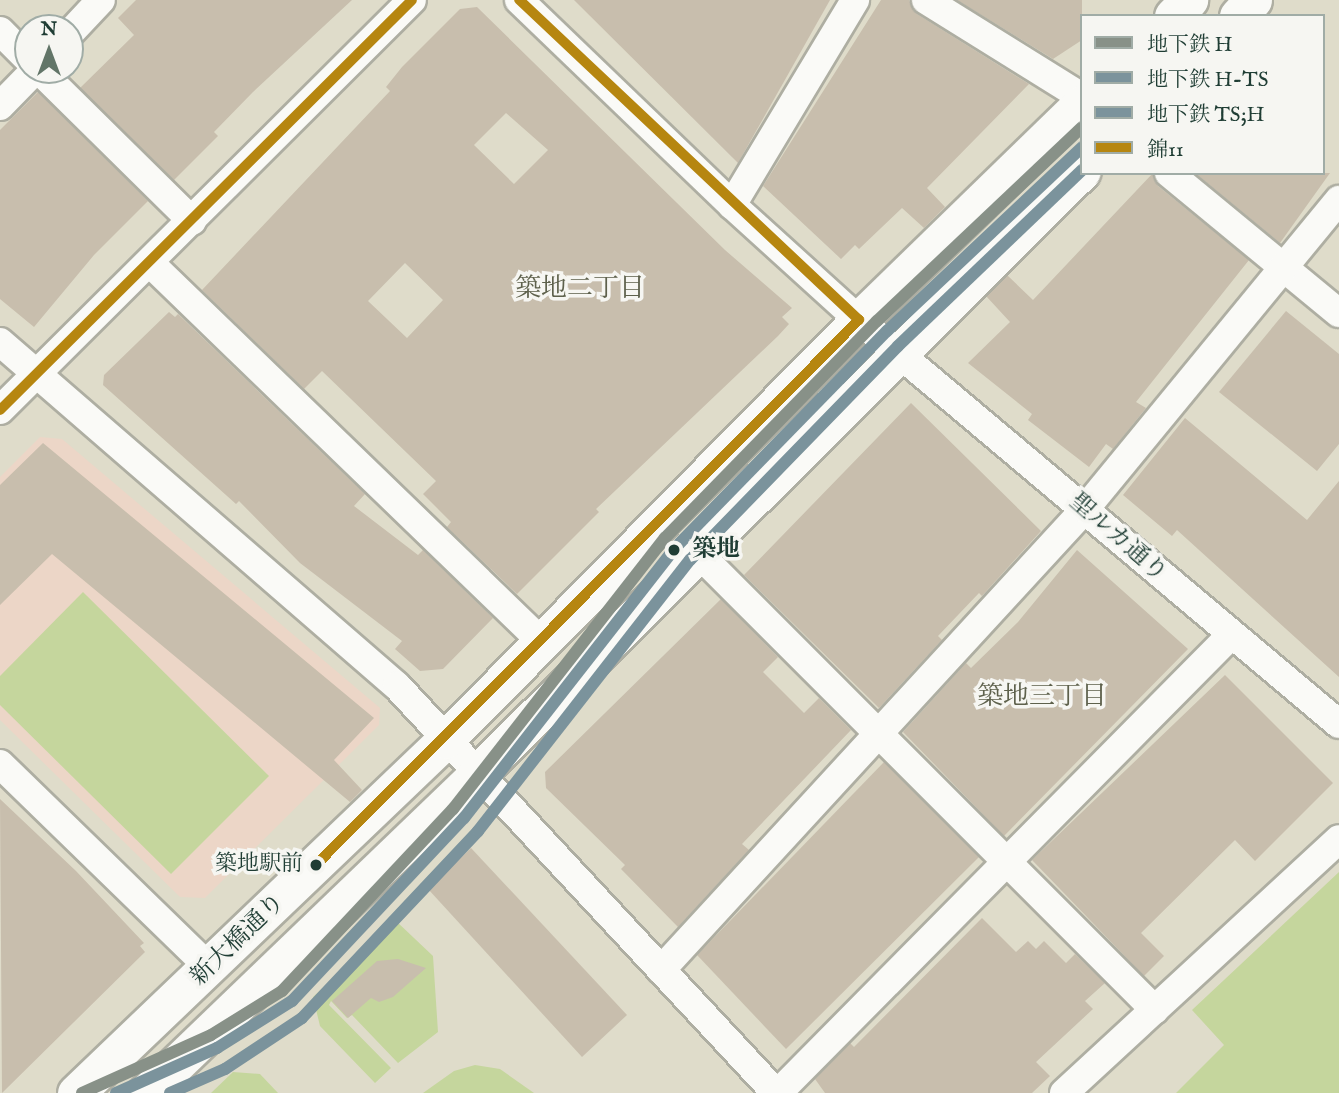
<!DOCTYPE html>
<meta charset="utf-8">
<style>
body{margin:0}
#map{position:relative;width:1339px;height:1093px;overflow:hidden;background:#dfdcca;font-family:"IM FELL English","Noto Serif JP",serif}
div>[style]{position:absolute}
.built>*{inset:0;background:#ecd6c7}
.green>*{inset:0;background:#c5d69d}
.building>*{inset:0;background:#c8bead}
.roads{filter:drop-shadow(2px 0 #aeaea2) drop-shadow(-2px 0 #aeaea2) drop-shadow(0 2px #aeaea2) drop-shadow(0 -2px #aeaea2)}
.minor>*{height:28px;margin:-14px;padding:0 14px;transform-origin:14px;border-radius:14px;background:#fafaf7}
.major>*{height:37px;margin:-18.5px;padding:0 18.5px;transform-origin:18.5px;border-radius:18.5px;background:#fafaf7}
.bus-1>*{height:10px;margin:-5px;padding:0 5px;transform-origin:5px;border-radius:5px;background:#b68610}
.metro-1>*{height:12px;margin:-6px;padding:0 6px;transform-origin:6px;border-radius:6px;background:#889188}
.metro-2>*{height:12px;margin:-6px;padding:0 6px;transform-origin:6px;border-radius:6px;background:#7b939c}
.metro-3>*{height:12px;margin:-6px;padding:0 6px;transform-origin:6px;border-radius:6px;background:#7b939c}
.dots>*{width:19px;height:19px;translate:-50% -50%;box-sizing:border-box;border:4px solid #f6f6f2;border-radius:50%}
span{translate:-50% -50%;white-space:nowrap;text-align:center;line-height:1.15;-webkit-text-stroke:7px #f6f6f2;paint-order:stroke}
.bus-label{font-size:22px;color:#1f3d34}
.right{translate:-100% -50%;text-align:right}
.street-label{font-size:24px;color:#1f3d34}
.stop-label{font-size:24px;color:#1f3d34;font-weight:700}
.left{translate:0 -50%;text-align:left}
.neighbourhood-label{font-size:26px;color:#5e614c}
.legend{position:absolute;left:1080px;top:14px;width:245px;height:161px;box-sizing:border-box;background:#f6f6f2;border:2px solid #a0aca6;margin:0;padding:9px 12px;list-style:none;font-size:21px;color:#1f3d34}
.legend li{display:flex;align-items:center;gap:14px;height:35px}
.legend b{width:35px;border:2px solid #a0aca6}
.north{position:absolute;left:14px;top:14px;width:70px;height:70px;box-sizing:border-box;background:#f6f6f2;border:2px solid #a0aca6;border-radius:50%;rotate:0deg;font-size:19px;font-weight:700;line-height:28px;text-align:center;color:#1f3d34}
.north::after{content:'';display:block;margin:auto;width:24px;height:32px;background:#627568;clip-path:polygon(50% 0,100% 100%,50% 72%,0 100%)}
</style>
<div id="map">
<div class="built">
<div style="clip-path:polygon(40px 437px,62px 439px,380px 708px,379px 725px,205px 898px,180px 897px,0 720px,0 477px)"></div>
</div>
<div class="green">
<div style="clip-path:polygon(83px 592px,269px 776px,171px 874px,0 705px,0 676px)"></div>
<div style="clip-path:polygon(1339px 872px,1339px 1093px,1176px 1093px,1224px 1045px,1192px 1010px)"></div>
<div style="clip-path:polygon(395px 920px,433px 956px,438px 1032px,398px 1063px,352px 1015px,347px 1018px,331px 1001px,329px 1005px,391px 1068px,375px 1083px,320px 1026px,313px 997px)"></div>
<div style="clip-path:polygon(475px 1065px,500px 1069px,534px 1093px,423px 1093px,454px 1071px)"></div>
<div style="clip-path:polygon(233px 1072px,260px 1074px,278px 1093px,211px 1093px)"></div>
</div>
<div class="building">
<div style="clip-path:polygon(136px 0,352px 0,253px 92px,214px 132px,218px 136px,174px 180px,80px 88px,134px 35px,118px 18px)"></div>
<div style="clip-path:polygon(574px 0,830px 0,738px 163px)"></div>
<div style="clip-path:polygon(881px 0,909px 0,917px 14px,1029px 84px,927px 188px,945px 207px,924px 228px,902px 208px,859px 249px,855px 245px,841px 259px,763px 186px)"></div>
<div style="clip-path:polygon(957px 0,1082px 0,1082px 40px,1053px 59px)"></div>
<div style="clip-path:polygon(evenodd,477px 7px,725px 250px,792px 308px,782px 317px,789px 324px,778px 336px,596px 509px,599px 512px,517px 594px,447px 527px,451px 522px,423px 494px,436px 481px,322px 371px,304px 389px,202px 290px,390px 91px,386px 87px,402px 67px,460px 9px,477px 7px,506px 113px,548px 150px,514px 184px,474px 145px,506px 113px,477px 7px,405px 263px,443px 300px,407px 338px,368px 301px,405px 263px)"></div>
<div style="clip-path:polygon(38px 92px,148px 201px,94px 255px,34px 327px,0 299px,0 130px)"></div>
<div style="clip-path:polygon(1153px 173px,1158px 186px,1249px 260px,1136px 402px,1146px 408px,1113px 449px,1106px 444px,1089px 467px,1028px 420px,1032px 414px,968px 363px,1010px 322px,986px 296px,1007px 275px,1033px 300px)"></div>
<div style="clip-path:polygon(1195px 173px,1330px 173px,1280px 243px)"></div>
<div style="clip-path:polygon(1286px 311px,1339px 354px,1339px 444px,1317px 471px,1219px 392px)"></div>
<div style="clip-path:polygon(169px 312px,175px 317px,178px 314px,365px 494px,354px 506px,418px 555px,423px 550px,493px 618px,443px 669px,420px 671px,395px 649px,402px 641px,300px 563px,239px 501px,236px 504px,103px 385px,104px 375px)"></div>
<div style="clip-path:polygon(911px 403px,1041px 531px,982px 596px,979px 593px,938px 636px,942px 640px,879px 708px,744px 575px)"></div>
<div style="clip-path:polygon(1185px 418px,1307px 520px,1339px 481px,1339px 677px,1177px 530px,1172px 536px,1123px 495px)"></div>
<div style="clip-path:polygon(43px 443px,374px 718px,334px 760px,362px 790px,350px 802px,52px 554px,0 605px,0 485px)"></div>
<div style="clip-path:polygon(1077px 550px,1188px 649px,1004px 836px,903px 732px,966px 663px,971px 668px,1018px 622px)"></div>
<div style="clip-path:polygon(721px 599px,778px 657px,763px 672px,804px 713px,819px 698px,851px 730px,742px 844px,749px 850px,678px 927px,621px 869px,625px 865px,546px 788px,545px 772px)"></div>
<div style="clip-path:polygon(1225px 675px,1333px 783px,1255px 861px,1235px 840px,1141px 933px,1164px 956px,1144px 976px,1032px 860px)"></div>
<div style="clip-path:polygon(884px 762px,979px 857px,786px 1049px,697px 955px)"></div>
<div style="clip-path:polygon(0 799px,76px 871px,144px 943px,140px 946px,145px 952px,2px 1093px)"></div>
<div style="clip-path:polygon(471px 848px,627px 1015px,582px 1057px,428px 889px)"></div>
<div style="clip-path:polygon(982px 918px,1016px 952px,1028px 941px,1036px 949px,1044px 941px,1066px 963px,1075px 954px,1105px 983px,1085px 1001px,1093px 1009px,1036px 1062px,1050px 1076px,1032px 1093px,825px 1093px,815px 1079px,850px 1043px,854px 1047px)"></div>
<div style="clip-path:polygon(398px 959px,426px 968px,393px 997px,379px 1002px,371px 998px,348px 1018px,332px 1001px,377px 961px)"></div>
</div>
<div class="roads">
<div class="minor">
<div style="left:519px;top:0;width:296px;rotate:43.9deg"></div>
<div style="left:732px;top:205px;width:171px;rotate:42.2deg"></div>
<div style="left:859px;top:320px;width:627px;rotate:40.09deg"></div>
<div style="left:926px;top:0;width:184px;rotate:31.9deg"></div>
<div style="left:0;top:31px;width:40px;rotate:45deg"></div>
<div style="left:70px;top:33px;width:45px;rotate:-46.8deg"></div>
<div style="left:39px;top:70px;width:215px;rotate:44.6deg"></div>
<div style="left:0;top:106px;width:50px;rotate:-45.8deg"></div>
<div style="left:1169px;top:173px;width:220px;rotate:39.5deg"></div>
<div style="left:732px;top:205px;width:239px;rotate:-59deg"></div>
<div style="left:150px;top:263px;width:547px;rotate:44.04deg"></div>
<div style="left:0;top:342px;width:525px;rotate:40.91deg"></div>
<div style="left:397px;top:686px;width:556px;rotate:47.04deg"></div>
<div style="left:0;top:410px;width:581px;rotate:-44.86deg"></div>
<div style="left:698px;top:553px;width:646px;rotate:45deg"></div>
<div style="left:0;top:764px;width:293px;rotate:44.2deg"></div>
<div style="left:661px;top:970px;width:626px;rotate:-47.39deg"></div>
<div style="left:1085px;top:509px;width:400px;rotate:-50.6deg"></div>
<div style="left:778px;top:1093px;width:644px;rotate:-45.31deg"></div>
<div style="left:1064px;top:1093px;width:374px;rotate:-42.7deg"></div>
</div>
<div class="major">
<div style="left:1173px;top:16px;width:23px;rotate:-45deg"></div>
<div style="left:1238px;top:16px;width:22px;rotate:-47deg"></div>
<div style="left:76px;top:1093px;width:511px;rotate:-43.73deg"></div>
<div style="left:445px;top:740px;width:590px;rotate:-45.41deg"></div>
<div style="left:859px;top:320px;width:311px;rotate:-44.2deg"></div>
<div style="left:146px;top:1093px;width:460px;rotate:-43.9deg"></div>
<div style="left:477px;top:774px;width:854px;rotate:-44.91deg"></div>
</div>
</div>
<div class="bus-1">
<div style="left:0;top:410px;width:581px;rotate:-44.86deg"></div>
<div style="left:315px;top:866px;width:771px;rotate:-45.11deg"></div>
<div style="left:859px;top:320px;width:467px;rotate:-136.7deg"></div>
</div>
<div class="metro-1">
<div style="left:82px;top:1093px;width:141px;rotate:-24.2deg"></div>
<div style="left:211px;top:1035px;width:84px;rotate:-31.8deg"></div>
<div style="left:282px;top:991px;width:250px;rotate:-46.8deg"></div>
<div style="left:453px;top:809px;width:344px;rotate:-52deg"></div>
<div style="left:665px;top:538px;width:303px;rotate:-45.7deg"></div>
<div style="left:877px;top:321px;width:282px;rotate:-43.4deg"></div>
</div>
<div class="metro-2">
<div style="left:116px;top:1093px;width:111px;rotate:-24deg"></div>
<div style="left:217px;top:1048px;width:89px;rotate:-32.1deg"></div>
<div style="left:292px;top:1001px;width:251px;rotate:-46.8deg"></div>
<div style="left:464px;top:818px;width:344px;rotate:-52deg"></div>
<div style="left:676px;top:547px;width:302px;rotate:-45.7deg"></div>
<div style="left:887px;top:331px;width:268px;rotate:-43.3deg"></div>
</div>
<div class="metro-3">
<div style="left:170px;top:1093px;width:60px;rotate:-23.6deg"></div>
<div style="left:225px;top:1069px;width:92px;rotate:-33.5deg"></div>
<div style="left:302px;top:1018px;width:257px;rotate:-46.7deg"></div>
<div style="left:478px;top:831px;width:344px;rotate:-52deg"></div>
<div style="left:690px;top:560px;width:298px;rotate:-45.8deg"></div>
<div style="left:898px;top:346px;width:255px;rotate:-43.7deg"></div>
</div>
<div class="dots">
<div style="left:674px;top:550px;background:#1f3d34"></div>
<div style="left:316px;top:865px;background:#1f3d34"></div>
</div>
<div class="bus-label">
<span class="right" style="left:303px;top:865px">築地駅前</span>
</div>
<div class="street-label">
<span style="left:1118px;top:538px;rotate:41deg">聖ルカ通り</span>
<span style="left:238px;top:940px;rotate:-44deg">新大橋通り</span>
</div>
<div class="stop-label">
<span class="left" style="left:692px;top:550px">築地</span>
</div>
<div class="neighbourhood-label">
<span style="left:580px;top:289px">築地二丁目</span>
<span style="left:1042px;top:697px">築地三丁目</span>
</div>
<ul class="legend">
<li><b style="height:9px;background:#889188"></b>地下鉄 H</li>
<li><b style="height:9px;background:#7b939c"></b>地下鉄 H-TS</li>
<li><b style="height:9px;background:#7b939c"></b>地下鉄 TS;H</li>
<li><b style="height:9px;background:#b68610"></b>錦11</li>
</ul>
<div class="north">N</div>
</div>
